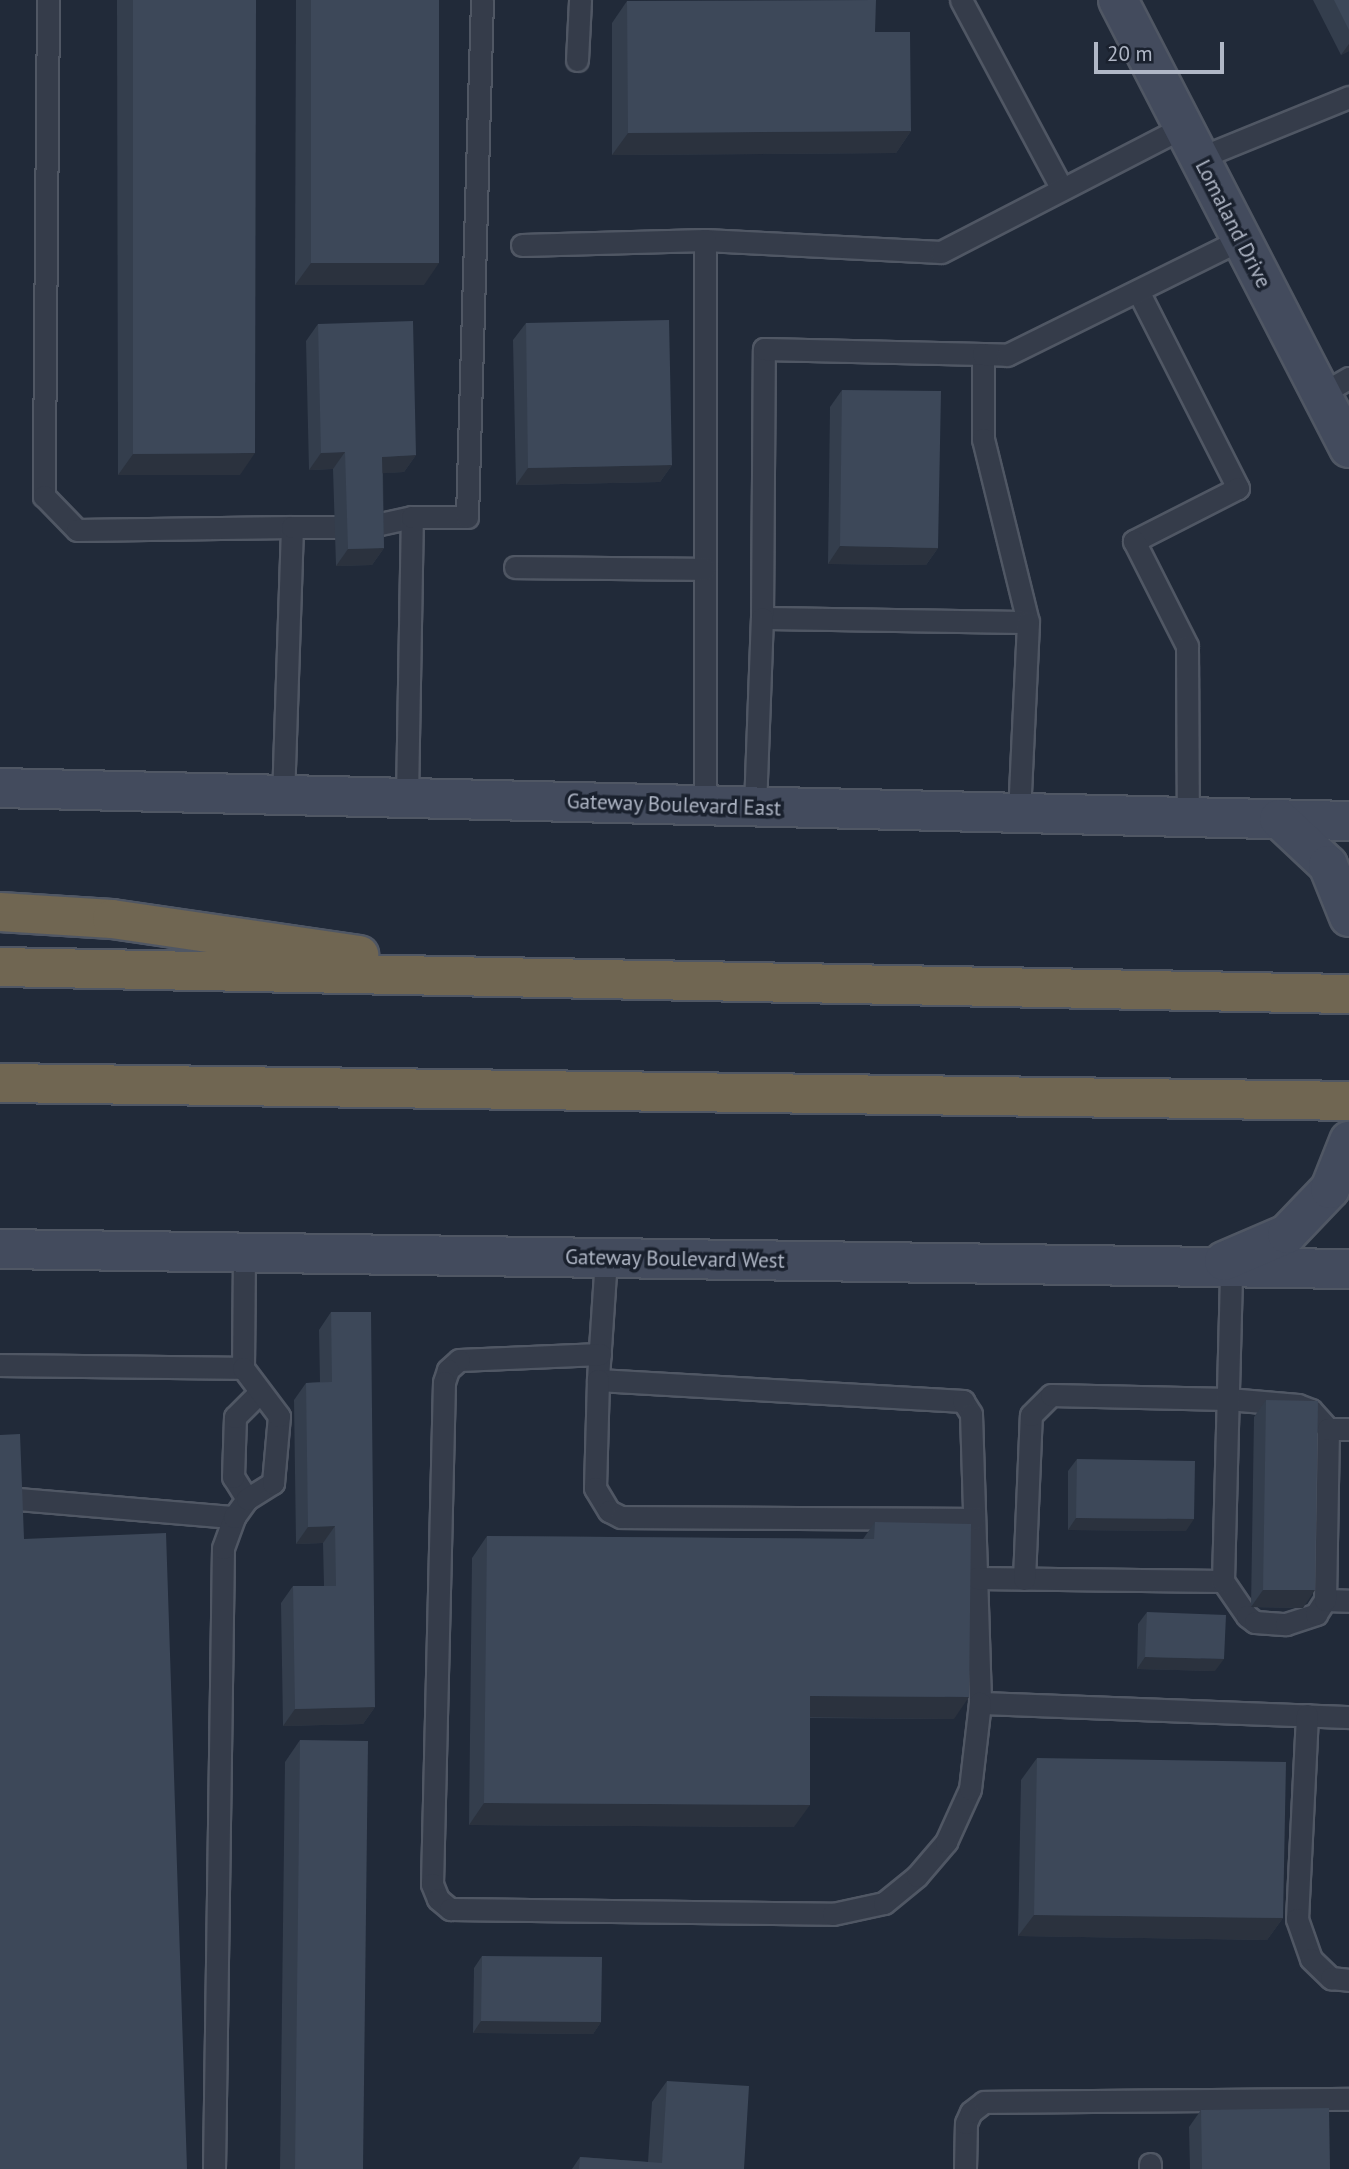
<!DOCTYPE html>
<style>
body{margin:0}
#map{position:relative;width:1349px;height:2169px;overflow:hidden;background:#212a39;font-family:"PT Sans",sans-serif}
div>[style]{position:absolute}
.roads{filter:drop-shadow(2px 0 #505764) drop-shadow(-2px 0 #505764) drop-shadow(0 2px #505764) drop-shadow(0 -2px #505764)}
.service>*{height:21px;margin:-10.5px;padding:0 10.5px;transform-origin:10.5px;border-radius:10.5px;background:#353c4a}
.secondary>*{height:38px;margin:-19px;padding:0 19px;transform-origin:19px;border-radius:19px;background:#434b5d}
.motorway>*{height:38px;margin:-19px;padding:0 19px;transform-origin:19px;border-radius:19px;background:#706652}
.wall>*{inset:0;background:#343e4d}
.shaded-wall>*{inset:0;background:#2b323e}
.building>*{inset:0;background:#3d4859}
span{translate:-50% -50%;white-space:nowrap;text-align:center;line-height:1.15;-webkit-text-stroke:7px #1a212e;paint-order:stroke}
.street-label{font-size:21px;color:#b0b7c6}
.scale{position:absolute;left:1094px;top:42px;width:130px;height:32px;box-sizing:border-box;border:4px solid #b0b7c6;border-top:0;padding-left:9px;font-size:21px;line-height:24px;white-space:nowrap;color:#b0b7c6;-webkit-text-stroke:5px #1a212e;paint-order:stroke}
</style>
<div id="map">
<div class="roads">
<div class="service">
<div style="left:48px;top:0;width:496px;rotate:90.5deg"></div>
<div style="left:44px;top:496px;width:47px;rotate:45.9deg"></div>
<div style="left:77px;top:530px;width:215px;rotate:-0.8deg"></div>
<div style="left:292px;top:527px;width:267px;rotate:91.9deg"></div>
<div style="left:961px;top:0;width:214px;rotate:61.9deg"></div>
<div style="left:577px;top:60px;width:60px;rotate:-87.1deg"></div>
<div style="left:1199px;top:158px;width:162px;rotate:-22.1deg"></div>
<div style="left:705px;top:240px;width:236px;rotate:2.9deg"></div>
<div style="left:941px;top:252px;width:272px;rotate:-27.3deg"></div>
<div style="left:522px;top:245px;width:183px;rotate:-1.6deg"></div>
<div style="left:705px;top:240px;width:565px;rotate:90deg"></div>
<div style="left:1138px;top:291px;width:221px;rotate:63.1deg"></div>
<div style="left:1238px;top:488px;width:117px;rotate:153deg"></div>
<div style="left:1134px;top:541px;width:118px;rotate:63.2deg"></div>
<div style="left:1187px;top:646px;width:173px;rotate:89.7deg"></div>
<div style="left:983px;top:354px;width:85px;rotate:90deg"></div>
<div style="left:983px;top:439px;width:188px;rotate:76.2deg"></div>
<div style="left:1028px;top:622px;width:266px;rotate:-179.1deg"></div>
<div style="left:762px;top:618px;width:269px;rotate:-89.6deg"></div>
<div style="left:764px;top:349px;width:219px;rotate:1.3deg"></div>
<div style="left:983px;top:354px;width:24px;rotate:2deg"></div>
<div style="left:1007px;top:355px;width:260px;rotate:-26.3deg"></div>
<div style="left:1321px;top:394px;width:32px;rotate:-30deg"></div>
<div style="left:371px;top:526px;width:42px;rotate:-12.4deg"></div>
<div style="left:292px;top:527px;width:43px"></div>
<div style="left:515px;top:567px;width:190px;rotate:0.6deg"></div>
<div style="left:407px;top:798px;width:281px;rotate:-89deg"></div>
<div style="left:412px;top:517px;width:55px"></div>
<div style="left:467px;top:517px;width:517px;rotate:-88.34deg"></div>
<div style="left:755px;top:807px;width:189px;rotate:-87.9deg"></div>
<div style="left:1019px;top:814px;width:192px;rotate:-87.3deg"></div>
<div style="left:606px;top:1258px;width:122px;rotate:93.8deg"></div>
<div style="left:598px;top:1380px;width:366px;rotate:3.3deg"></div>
<div style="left:963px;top:1401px;width:15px;rotate:58deg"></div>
<div style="left:971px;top:1414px;width:289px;rotate:88.2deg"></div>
<div style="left:980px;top:1703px;width:369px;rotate:2.2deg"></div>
<div style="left:600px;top:1354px;width:141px;rotate:177.6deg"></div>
<div style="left:459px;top:1360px;width:15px;rotate:138deg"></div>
<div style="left:448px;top:1370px;width:13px;rotate:108deg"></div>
<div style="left:444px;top:1382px;width:502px;rotate:91.37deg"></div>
<div style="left:432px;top:1884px;width:16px;rotate:68deg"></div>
<div style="left:438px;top:1899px;width:16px;rotate:40deg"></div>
<div style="left:450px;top:1909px;width:383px;rotate:0.7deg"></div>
<div style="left:833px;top:1914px;width:52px;rotate:-12.2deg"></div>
<div style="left:884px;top:1903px;width:43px;rotate:-39.3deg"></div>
<div style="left:917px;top:1876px;width:45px;rotate:-49.5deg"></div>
<div style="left:946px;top:1842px;width:58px;rotate:-65.6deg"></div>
<div style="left:970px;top:1789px;width:87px;rotate:-83.4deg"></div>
<div style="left:0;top:1365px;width:243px;rotate:0.7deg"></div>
<div style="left:243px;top:1368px;width:116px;rotate:-89.5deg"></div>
<div style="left:598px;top:1380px;width:108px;rotate:91.6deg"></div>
<div style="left:595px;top:1488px;width:27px;rotate:59deg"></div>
<div style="left:609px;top:1511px;width:13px;rotate:27deg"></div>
<div style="left:621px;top:1517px;width:353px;rotate:0.3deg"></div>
<div style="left:6px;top:1498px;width:229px;rotate:4.8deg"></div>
<div style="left:247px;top:1499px;width:26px;rotate:-122deg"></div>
<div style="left:233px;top:1477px;width:60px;rotate:-88.1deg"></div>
<div style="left:235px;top:1417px;width:34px;rotate:-45deg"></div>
<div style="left:976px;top:1578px;width:247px;rotate:0.7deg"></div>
<div style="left:1223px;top:1581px;width:42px;rotate:55.6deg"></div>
<div style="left:1247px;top:1616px;width:10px;rotate:37deg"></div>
<div style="left:1255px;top:1622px;width:31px;rotate:4deg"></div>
<div style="left:1286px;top:1624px;width:32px;rotate:-18deg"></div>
<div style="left:1316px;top:1614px;width:17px;rotate:-57deg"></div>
<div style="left:1325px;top:1600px;width:24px;rotate:2deg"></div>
<div style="left:1024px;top:1579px;width:164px;rotate:-87.6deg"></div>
<div style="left:1031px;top:1415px;width:28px;rotate:-45deg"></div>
<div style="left:1051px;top:1395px;width:177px;rotate:1.3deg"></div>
<div style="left:1228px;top:1399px;width:70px;rotate:4.9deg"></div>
<div style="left:1298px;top:1405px;width:14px;rotate:21deg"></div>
<div style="left:1311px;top:1410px;width:25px;rotate:48deg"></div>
<div style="left:1223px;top:1581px;width:314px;rotate:-88.5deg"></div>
<div style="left:1325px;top:1600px;width:171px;rotate:-89deg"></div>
<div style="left:1328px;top:1429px;width:21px"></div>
<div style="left:1307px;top:1715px;width:204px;rotate:92.8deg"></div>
<div style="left:1297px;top:1919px;width:42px;rotate:70.7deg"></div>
<div style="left:1311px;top:1959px;width:28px;rotate:44deg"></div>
<div style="left:1331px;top:1978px;width:18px;rotate:6deg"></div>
<div style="left:214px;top:2169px;width:621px;rotate:-89.17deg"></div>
<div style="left:223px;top:1548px;width:33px;rotate:-70deg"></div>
<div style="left:234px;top:1517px;width:22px;rotate:-54deg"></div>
<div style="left:247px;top:1499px;width:31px;rotate:-32deg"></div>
<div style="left:273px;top:1483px;width:67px;rotate:-84.9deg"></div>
<div style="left:279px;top:1416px;width:60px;rotate:-126.9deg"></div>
<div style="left:965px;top:2169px;width:46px;rotate:-88.8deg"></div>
<div style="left:966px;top:2123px;width:12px;rotate:-66deg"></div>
<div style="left:971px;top:2112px;width:16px;rotate:-38deg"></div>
<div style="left:984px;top:2102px;width:365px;rotate:-0.5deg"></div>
<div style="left:1150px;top:2169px;width:5px;rotate:-90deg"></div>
</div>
<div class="secondary">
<div style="left:1118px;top:0;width:504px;rotate:62.72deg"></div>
<div style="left:0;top:788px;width:1349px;rotate:1.4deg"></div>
<div style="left:1279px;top:819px;width:67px;rotate:43.2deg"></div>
<div style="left:1328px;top:865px;width:56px;rotate:68deg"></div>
<div style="left:0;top:1249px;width:1349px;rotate:0.85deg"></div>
<div style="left:1224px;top:1261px;width:69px;rotate:-23.2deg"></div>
<div style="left:1287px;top:1234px;width:62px;rotate:-46.3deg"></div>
<div style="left:1330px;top:1189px;width:52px;rotate:-68.4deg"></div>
</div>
<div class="motorway">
<div style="left:0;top:912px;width:112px;rotate:3.6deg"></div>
<div style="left:112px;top:919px;width:250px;rotate:8.3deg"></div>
<div style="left:0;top:967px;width:1349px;rotate:1.15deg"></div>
<div style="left:0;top:1083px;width:1349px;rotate:0.76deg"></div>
</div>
</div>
<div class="wall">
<div style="clip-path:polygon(117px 0,256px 0,240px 475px,118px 475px)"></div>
<div style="clip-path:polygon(296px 0,439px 0,424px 285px,295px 285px)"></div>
<div style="clip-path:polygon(1313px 0,1349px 0,1349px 51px,1341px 55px)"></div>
<div style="clip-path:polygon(627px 1px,875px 32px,911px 131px,896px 153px,612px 155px,612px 23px)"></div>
<div style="clip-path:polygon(526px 323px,672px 465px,660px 482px,516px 485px,513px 340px)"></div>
<div style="clip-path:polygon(318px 324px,416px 455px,404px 472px,383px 473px,384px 548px,372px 565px,336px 566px,333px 469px,309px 470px,306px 341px)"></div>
<div style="clip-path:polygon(842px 390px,938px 548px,926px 565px,828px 564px,830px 407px)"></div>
<div style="clip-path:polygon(331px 1312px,375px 1707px,363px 1724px,283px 1726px,281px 1603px,293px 1586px,324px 1586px,323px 1543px,296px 1544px,294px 1400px,306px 1383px,320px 1382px,319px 1330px)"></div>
<div style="clip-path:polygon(1266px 1400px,1303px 1608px,1251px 1607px,1254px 1417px)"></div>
<div style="clip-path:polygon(1077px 1459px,1186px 1531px,1068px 1530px,1068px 1471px)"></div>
<div style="clip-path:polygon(875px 1522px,954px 1719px,810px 1718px,794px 1827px,469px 1825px,472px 1558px,487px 1536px,863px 1539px)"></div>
<div style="clip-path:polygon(1147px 1612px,1215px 1671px,1137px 1669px,1138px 1624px)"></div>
<div style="clip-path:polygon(300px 1740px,363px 2169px,280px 2169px,285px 1762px)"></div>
<div style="clip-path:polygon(1037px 1758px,1283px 1918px,1267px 1940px,1018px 1936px,1021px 1780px)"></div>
<div style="clip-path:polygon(482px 1956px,601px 2022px,593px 2034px,473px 2033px,474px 1968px)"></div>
<div style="clip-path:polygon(667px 2081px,744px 2169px,572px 2169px,580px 2157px,648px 2162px,652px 2102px)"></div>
<div style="clip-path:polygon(1201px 2110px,1330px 2169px,1190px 2169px,1189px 2127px)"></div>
</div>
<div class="shaded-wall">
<div style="clip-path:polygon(1349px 44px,1349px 51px,1341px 55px)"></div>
<div style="clip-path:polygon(911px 131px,896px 153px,612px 155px,628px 133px)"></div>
<div style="clip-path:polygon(311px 263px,439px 263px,424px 285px,295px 285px)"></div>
<div style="clip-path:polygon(345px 452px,333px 469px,309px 470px,321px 453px)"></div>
<div style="clip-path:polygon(255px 453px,240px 475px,118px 475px,133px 454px)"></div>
<div style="clip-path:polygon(416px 455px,404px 472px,370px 474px,382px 457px)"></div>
<div style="clip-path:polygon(672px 465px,660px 482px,516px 485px,528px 468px)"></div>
<div style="clip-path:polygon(840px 546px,938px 548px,926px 565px,828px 564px)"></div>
<div style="clip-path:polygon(384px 548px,372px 565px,336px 566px,348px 549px)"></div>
<div style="clip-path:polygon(1076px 1518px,1194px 1519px,1186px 1531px,1068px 1530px)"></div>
<div style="clip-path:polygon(335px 1526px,323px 1543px,296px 1544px,308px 1527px)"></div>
<div style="clip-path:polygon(1263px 1590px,1315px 1590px,1303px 1608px,1251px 1607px)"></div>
<div style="clip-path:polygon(1145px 1657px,1224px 1659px,1215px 1671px,1137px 1669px)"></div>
<div style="clip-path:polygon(810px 1696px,969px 1697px,954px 1719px,795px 1717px)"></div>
<div style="clip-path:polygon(375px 1707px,363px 1724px,283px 1726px,295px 1709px)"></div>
<div style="clip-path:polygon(484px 1803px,810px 1805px,794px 1827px,469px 1825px)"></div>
<div style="clip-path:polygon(1034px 1915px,1283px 1918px,1267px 1940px,1018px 1936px)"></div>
<div style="clip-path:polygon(481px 2021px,601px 2022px,593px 2034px,473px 2033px)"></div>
</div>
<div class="building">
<div style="clip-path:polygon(133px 0,256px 0,255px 453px,133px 454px)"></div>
<div style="clip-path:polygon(311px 0,439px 0,439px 263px,311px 263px)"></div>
<div style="clip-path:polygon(876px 0,875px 32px,910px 32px,911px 131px,628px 133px,627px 1px)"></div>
<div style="clip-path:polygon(1334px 0,1349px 0,1349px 30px)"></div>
<div style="clip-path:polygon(669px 320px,672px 465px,528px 468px,526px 323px)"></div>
<div style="clip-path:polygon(413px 321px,416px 455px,382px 457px,384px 548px,348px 549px,345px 452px,321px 453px,318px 324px)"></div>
<div style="clip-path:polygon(842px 390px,941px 391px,938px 548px,840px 546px)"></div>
<div style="clip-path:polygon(331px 1312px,371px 1312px,375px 1707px,295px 1709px,293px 1586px,336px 1586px,335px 1526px,308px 1527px,306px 1383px,332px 1382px)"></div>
<div style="clip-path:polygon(1266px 1400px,1318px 1401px,1315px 1590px,1263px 1590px)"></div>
<div style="clip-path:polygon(20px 1434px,24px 1539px,166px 1533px,187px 2169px,0 2169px,0 1435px)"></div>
<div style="clip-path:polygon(1077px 1459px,1195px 1461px,1194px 1519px,1076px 1518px)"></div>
<div style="clip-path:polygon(875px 1522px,971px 1524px,969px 1697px,810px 1696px,810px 1805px,484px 1803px,487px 1536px,874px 1539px)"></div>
<div style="clip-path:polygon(1147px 1612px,1226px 1615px,1224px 1659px,1145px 1657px)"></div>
<div style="clip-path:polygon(300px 1740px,368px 1741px,363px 2169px,295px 2169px)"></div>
<div style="clip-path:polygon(1037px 1758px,1286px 1762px,1283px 1918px,1034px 1915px)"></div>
<div style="clip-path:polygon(482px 1956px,602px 1957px,601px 2022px,481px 2021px)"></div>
<div style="clip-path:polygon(667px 2081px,749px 2086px,744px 2169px,579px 2169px,580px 2157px,662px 2163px)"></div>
<div style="clip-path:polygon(1329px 2108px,1330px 2169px,1202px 2169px,1201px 2110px)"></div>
</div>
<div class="street-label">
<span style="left:1233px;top:224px;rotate:63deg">Lomaland Drive</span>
<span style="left:674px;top:805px;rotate:2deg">Gateway Boulevard East</span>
<span style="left:675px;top:1259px;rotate:1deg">Gateway Boulevard West</span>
</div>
<div class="scale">20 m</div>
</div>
